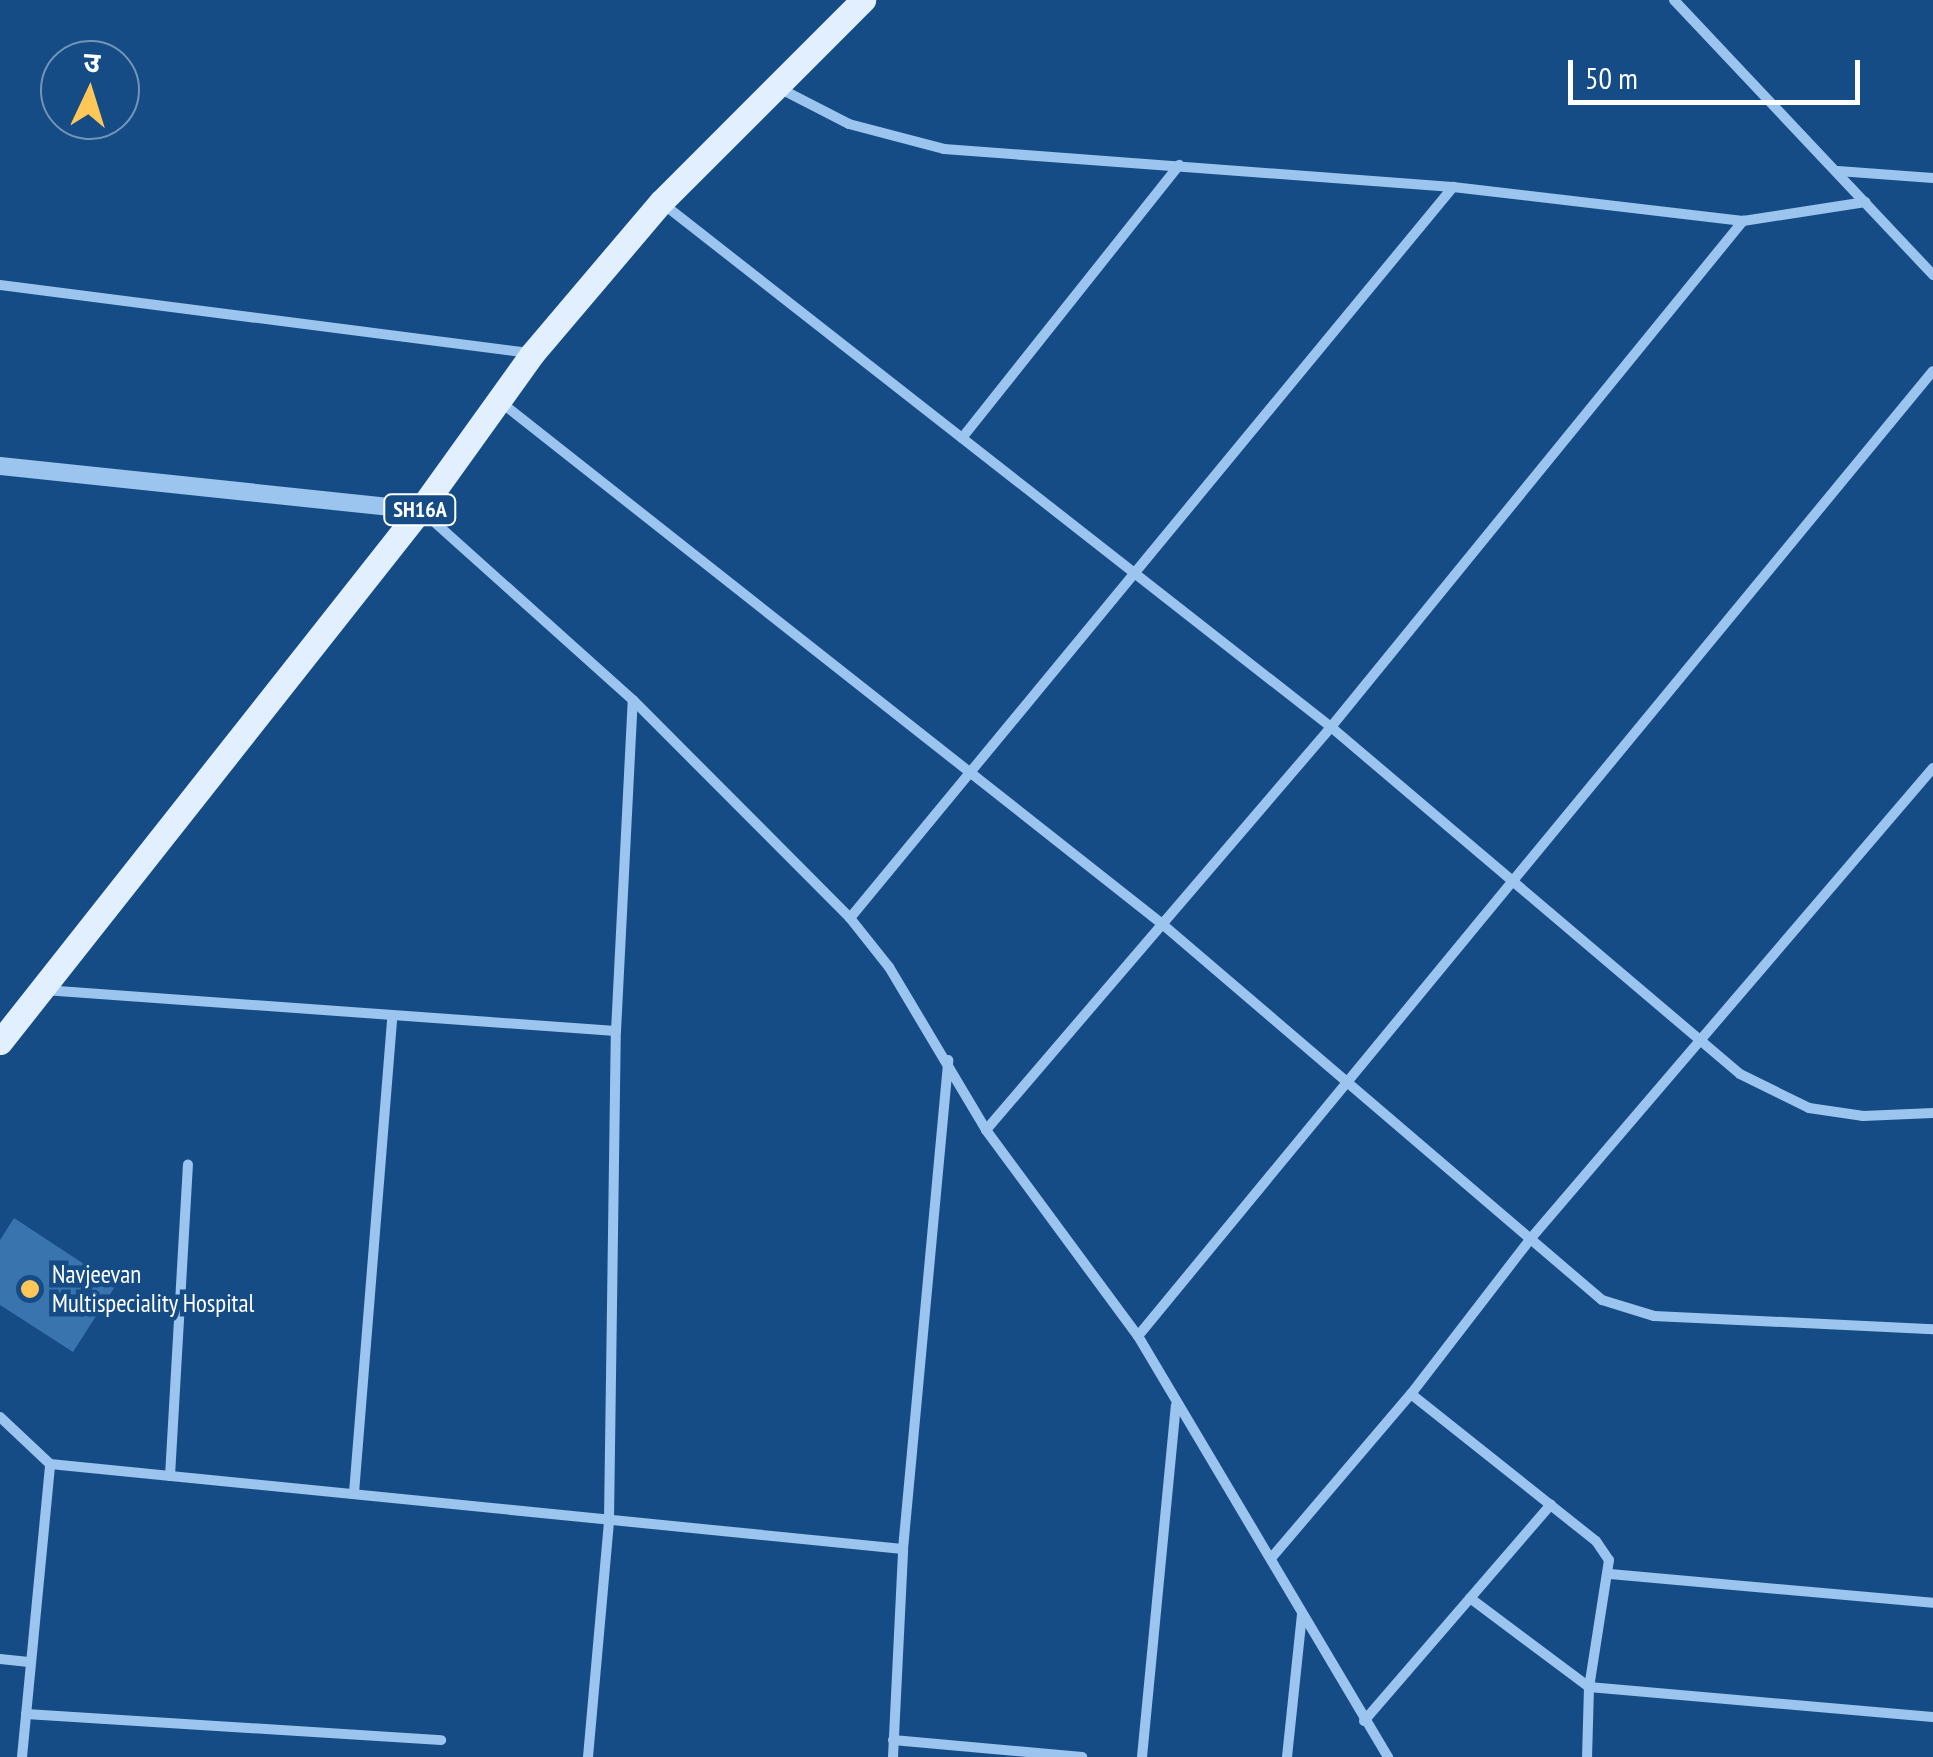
<!DOCTYPE html>
<meta charset="utf-8">
<style>
body{margin:0}
#map{position:relative;width:1933px;height:1757px;overflow:hidden;background:#154c86;font-family:"PT Sans Narrow","Noto Sans Devanagari",sans-serif}
div>[style]{position:absolute}
.building>*{inset:0;background:#3974ae}
.minor>*{height:10px;margin:-5px;padding:0 5px;transform-origin:5px;border-radius:5px;background:#9bc4ee}
.tertiary>*{height:18px;margin:-9px;padding:0 9px;transform-origin:9px;border-radius:9px;background:#9bc4ee}
.primary>*{height:25px;margin:-12.5px;padding:0 12.5px;transform-origin:12.5px;border-radius:12.5px;background:#e2efff}
.dots>*{width:28px;height:28px;translate:-50% -50%;box-sizing:border-box;border:5px solid #154c86;border-radius:50%}
span{translate:-50% -50%;white-space:nowrap;text-align:center;line-height:1.15;-webkit-text-stroke:9px #154c86;paint-order:stroke}
.shield-label span{padding:2px 8px;background:#154c86;border:2px solid;border-radius:8px;-webkit-text-stroke-width:0}
.shield-label{font-size:22px;color:#fff;font-weight:700}
.poi-label{font-size:25px;color:#fff}
.left{translate:0 -50%;text-align:left}
.north{position:absolute;left:40px;top:40px;width:100px;height:100px;box-sizing:border-box;background:#154c86;border:2px solid #7394b6;border-radius:50%;rotate:4deg;font-size:28px;font-weight:700;line-height:40px;text-align:center;color:#fff}
.north::after{content:'';display:block;margin:auto;width:35px;height:45px;background:#ffc758;clip-path:polygon(50% 0,100% 100%,50% 72%,0 100%)}
.scale{position:absolute;left:1568px;top:60px;width:292px;height:45px;box-sizing:border-box;border:5px solid #fff;border-top:0;padding-left:12px;font-size:30px;line-height:35px;white-space:nowrap;color:#fff;-webkit-text-stroke:8px #154c86;paint-order:stroke}
</style>
<div id="map">
<div class="building">
<div style="clip-path:polygon(14px 1218px,116px 1285px,73px 1352px,0 1305px,0 1240px)"></div>
</div>
<div class="minor">
<div style="left:1674px;top:0;width:378px;rotate:46.7deg"></div>
<div style="left:777px;top:87px;width:81px;rotate:27.2deg"></div>
<div style="left:849px;top:124px;width:98px;rotate:14.7deg"></div>
<div style="left:944px;top:149px;width:510px;rotate:4.27deg"></div>
<div style="left:1453px;top:187px;width:292px;rotate:6.7deg"></div>
<div style="left:1743px;top:221px;width:124px;rotate:-8.8deg"></div>
<div style="left:1838px;top:171px;width:95px;rotate:4.2deg"></div>
<div style="left:662px;top:203px;width:850px;rotate:38.07deg"></div>
<div style="left:1331px;top:727px;width:536px;rotate:40.31deg"></div>
<div style="left:1740px;top:1074px;width:77px;rotate:26.2deg"></div>
<div style="left:1809px;top:1108px;width:55px;rotate:8.4deg"></div>
<div style="left:1863px;top:1116px;width:70px;rotate:-2.5deg"></div>
<div style="left:0;top:285px;width:534px;rotate:7.31deg"></div>
<div style="left:498px;top:400px;width:844px;rotate:38.27deg"></div>
<div style="left:1161px;top:923px;width:580px;rotate:40.53deg"></div>
<div style="left:1602px;top:1300px;width:54px;rotate:17.1deg"></div>
<div style="left:1654px;top:1316px;width:279px;rotate:2.7deg"></div>
<div style="left:962px;top:438px;width:349px;rotate:-51.5deg"></div>
<div style="left:421px;top:510px;width:285px;rotate:41.9deg"></div>
<div style="left:633px;top:700px;width:308px;rotate:45.1deg"></div>
<div style="left:850px;top:918px;width:63px;rotate:51.5deg"></div>
<div style="left:889px;top:967px;width:190px;rotate:59.2deg"></div>
<div style="left:986px;top:1130px;width:256px;rotate:53.6deg"></div>
<div style="left:1138px;top:1336px;width:490px;rotate:59.3deg"></div>
<div style="left:850px;top:918px;width:948px;rotate:-50.48deg"></div>
<div style="left:44px;top:990px;width:573px;rotate:4.1deg"></div>
<div style="left:986px;top:1130px;width:531px;rotate:-49.43deg"></div>
<div style="left:1331px;top:727px;width:653px;rotate:-50.85deg"></div>
<div style="left:1138px;top:1336px;width:1250px;rotate:-50.52deg"></div>
<div style="left:1411px;top:1394px;width:236px;rotate:38.5deg"></div>
<div style="left:1596px;top:1541px;width:23px;rotate:56deg"></div>
<div style="left:1609px;top:1560px;width:129px;rotate:98.9deg"></div>
<div style="left:1589px;top:1687px;width:70px;rotate:91.6deg"></div>
<div style="left:0;top:1417px;width:69px;rotate:43.2deg"></div>
<div style="left:50px;top:1464px;width:857px;rotate:5.69deg"></div>
<div style="left:170px;top:1476px;width:312px;rotate:-86.7deg"></div>
<div style="left:354px;top:1493px;width:477px;rotate:-85.4deg"></div>
<div style="left:1273px;top:1556px;width:213px;rotate:-49.6deg"></div>
<div style="left:1411px;top:1394px;width:198px;rotate:-52.4deg"></div>
<div style="left:1532px;top:1237px;width:617px;rotate:-49.47deg"></div>
<div style="left:1610px;top:1574px;width:324px;rotate:5.1deg"></div>
<div style="left:1470px;top:1598px;width:149px;rotate:36.8deg"></div>
<div style="left:1589px;top:1687px;width:345px;rotate:5deg"></div>
<div style="left:0;top:1659px;width:29px;rotate:6deg"></div>
<div style="left:26px;top:1714px;width:416px;rotate:3.6deg"></div>
<div style="left:1364px;top:1721px;width:286px;rotate:-49.2deg"></div>
<div style="left:893px;top:1740px;width:190px;rotate:5.1deg"></div>
<div style="left:22px;top:1757px;width:294px;rotate:-84.5deg"></div>
<div style="left:588px;top:1757px;width:238px;rotate:-84.9deg"></div>
<div style="left:609px;top:1520px;width:489px;rotate:-89.2deg"></div>
<div style="left:616px;top:1031px;width:331px;rotate:-87.1deg"></div>
<div style="left:893px;top:1757px;width:208px;rotate:-87.2deg"></div>
<div style="left:903px;top:1549px;width:491px;rotate:-84.7deg"></div>
<div style="left:1142px;top:1757px;width:353px;rotate:-84.5deg"></div>
<div style="left:1287px;top:1757px;width:144px;rotate:-84deg"></div>
</div>
<div class="tertiary">
<div style="left:0;top:466px;width:422px;rotate:6deg"></div>
</div>
<div class="primary">
<div style="left:0;top:1042px;width:678px;rotate:-51.71deg"></div>
<div style="left:420px;top:510px;width:192px;rotate:-54.3deg"></div>
<div style="left:532px;top:354px;width:199px;rotate:-49.7deg"></div>
<div style="left:661px;top:202px;width:286px;rotate:-45deg"></div>
</div>
<div class="dots">
<div style="left:30px;top:1289px;background:#ffc758"></div>
</div>
<div class="shield-label">
<span style="left:420px;top:510px">SH16A</span>
</div>
<div class="poi-label">
<span class="left" style="left:52px;top:1289px">Navjeevan<br>Multispeciality Hospital</span>
</div>
<div class="north">उ</div>
<div class="scale">50 m</div>
</div>
